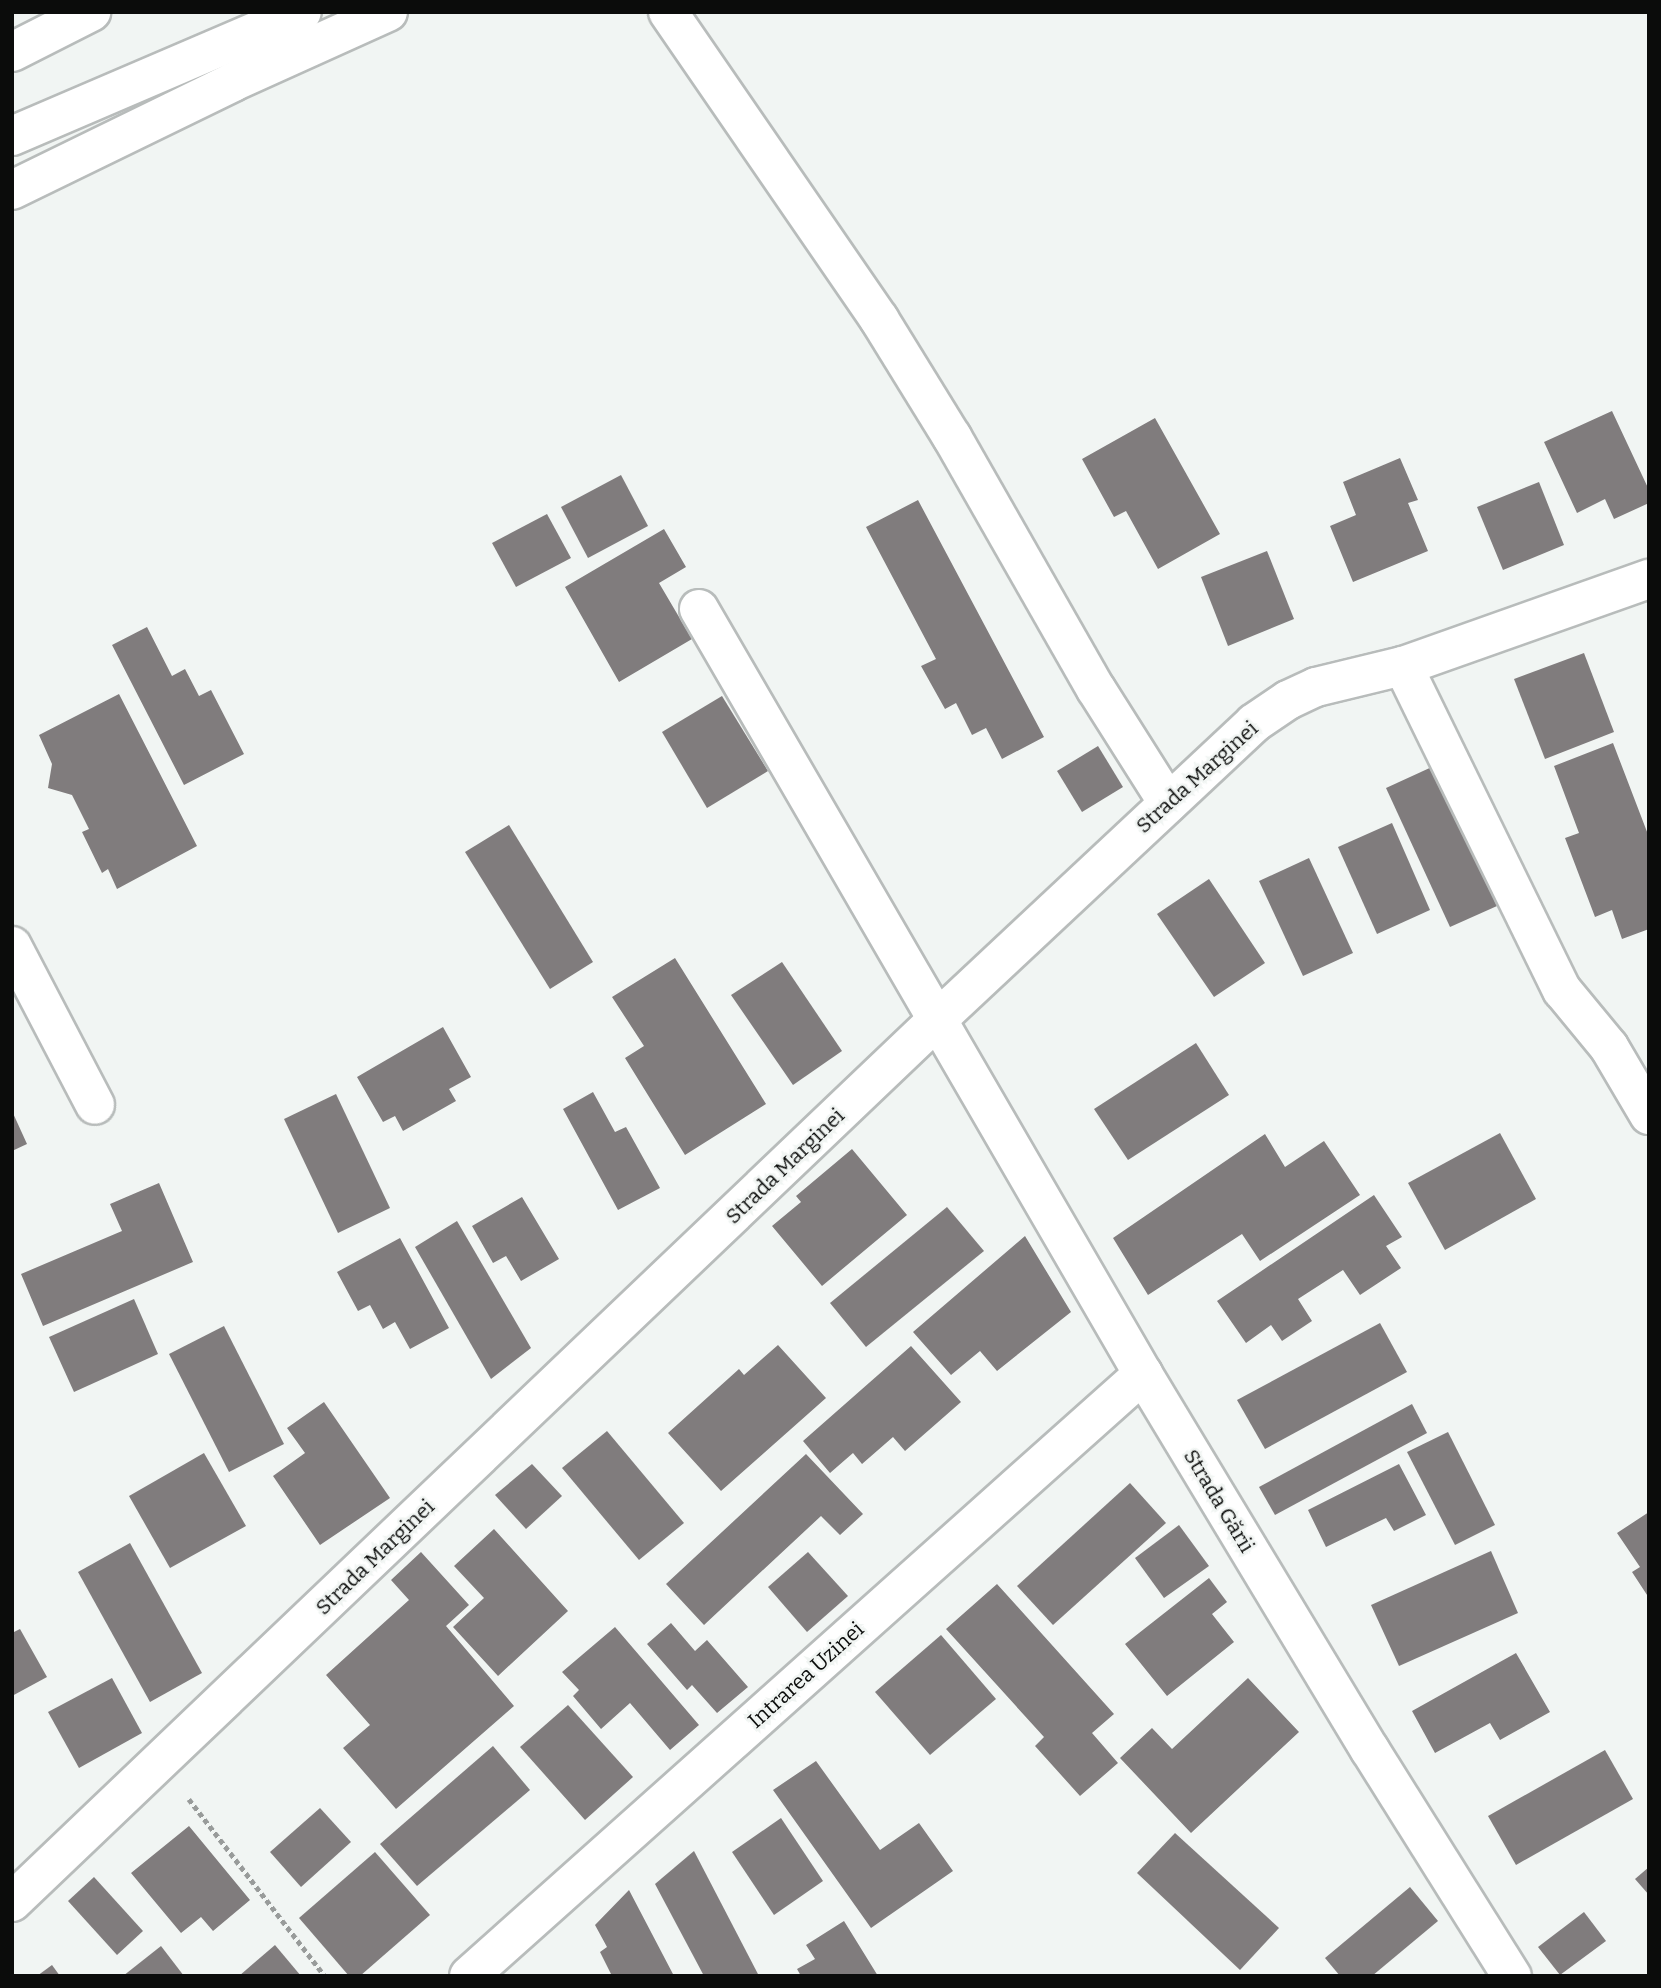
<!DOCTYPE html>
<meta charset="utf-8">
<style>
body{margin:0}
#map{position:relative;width:1661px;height:1988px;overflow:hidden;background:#f1f5f3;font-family:Bitter,serif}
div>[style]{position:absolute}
.building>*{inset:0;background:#807c7d}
.path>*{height:4.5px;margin-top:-2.25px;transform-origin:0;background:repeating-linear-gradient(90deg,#989b9a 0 5px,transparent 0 8.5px)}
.roads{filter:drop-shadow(2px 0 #b8bcbb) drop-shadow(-2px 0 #b8bcbb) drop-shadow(0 2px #b8bcbb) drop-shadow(0 -2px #b8bcbb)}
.street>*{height:38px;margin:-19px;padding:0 19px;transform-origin:19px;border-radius:19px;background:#fff}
.secondary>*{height:38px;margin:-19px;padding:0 19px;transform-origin:19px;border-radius:19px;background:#fff}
.primary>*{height:38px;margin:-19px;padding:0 19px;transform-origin:19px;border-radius:19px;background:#fff}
.highway>*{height:38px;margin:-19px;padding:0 19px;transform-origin:19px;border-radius:19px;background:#fff}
span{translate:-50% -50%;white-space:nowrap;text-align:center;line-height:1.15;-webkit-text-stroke:5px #f1f5f3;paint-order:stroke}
.street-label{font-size:21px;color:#0b0c0b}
.frame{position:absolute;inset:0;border:14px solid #0b0c0b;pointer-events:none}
</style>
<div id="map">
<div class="building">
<div style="clip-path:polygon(1612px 411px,1649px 490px,1649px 503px,1614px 519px,1605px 499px,1577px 513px,1544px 442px)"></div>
<div style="clip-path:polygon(1155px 418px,1220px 534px,1158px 569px,1126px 511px,1114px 517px,1082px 459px)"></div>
<div style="clip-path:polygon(1400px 458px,1418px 500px,1408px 503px,1428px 551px,1353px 582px,1330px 526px,1356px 515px,1343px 482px)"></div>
<div style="clip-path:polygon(621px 475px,648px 526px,588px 558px,561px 507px)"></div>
<div style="clip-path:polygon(1539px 482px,1564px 545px,1503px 570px,1477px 507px)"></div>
<div style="clip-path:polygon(918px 500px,1044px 737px,1002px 759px,986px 728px,972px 735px,956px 703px,945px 709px,921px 666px,936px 659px,866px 527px)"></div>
<div style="clip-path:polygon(547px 514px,571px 558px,516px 587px,492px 543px)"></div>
<div style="clip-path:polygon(664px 529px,686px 567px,659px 583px,692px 639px,619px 682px,565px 587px)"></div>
<div style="clip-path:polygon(1267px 551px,1294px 619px,1228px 646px,1201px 577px)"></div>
<div style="clip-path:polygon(147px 627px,172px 676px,185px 669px,199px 696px,211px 690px,244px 754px,184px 785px,112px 645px)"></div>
<div style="clip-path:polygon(1584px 653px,1614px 732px,1545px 759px,1514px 679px)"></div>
<div style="clip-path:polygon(119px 694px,197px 846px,117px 889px,108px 869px,102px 873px,82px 832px,89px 829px,72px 795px,48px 788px,52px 764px,39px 735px)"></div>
<div style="clip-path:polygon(722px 696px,768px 771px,707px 808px,662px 732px)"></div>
<div style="clip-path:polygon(1613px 743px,1649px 837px,1649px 929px,1622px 939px,1612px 910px,1595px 917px,1565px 838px,1579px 833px,1554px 766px)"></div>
<div style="clip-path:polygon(1098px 746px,1123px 787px,1082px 812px,1057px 771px)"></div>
<div style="clip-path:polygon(1434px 766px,1497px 906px,1450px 927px,1386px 788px)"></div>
<div style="clip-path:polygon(1392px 823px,1430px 910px,1377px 934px,1338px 847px)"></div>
<div style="clip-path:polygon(509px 825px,593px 962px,550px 989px,465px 852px)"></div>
<div style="clip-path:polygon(1309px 858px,1353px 953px,1303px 976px,1259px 881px)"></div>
<div style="clip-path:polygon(1209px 879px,1265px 963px,1214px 997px,1157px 914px)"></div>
<div style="clip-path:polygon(675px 958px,766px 1104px,685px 1155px,625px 1058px,644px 1046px,612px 997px)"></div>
<div style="clip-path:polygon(782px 962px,842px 1051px,793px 1085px,731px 995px)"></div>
<div style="clip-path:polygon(443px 1027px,471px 1077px,449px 1089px,456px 1101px,403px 1131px,395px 1116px,383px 1122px,357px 1077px)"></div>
<div style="clip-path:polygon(1196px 1043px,1229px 1095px,1128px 1160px,1094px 1109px)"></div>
<div style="clip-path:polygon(593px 1092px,615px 1132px,626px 1127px,660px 1188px,618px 1210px,563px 1109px)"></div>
<div style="clip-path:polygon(336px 1094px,390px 1208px,338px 1233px,284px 1119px)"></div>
<div style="clip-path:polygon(12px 1111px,27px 1144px,12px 1151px)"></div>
<div style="clip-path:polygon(1500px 1133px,1536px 1199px,1445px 1250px,1408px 1183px)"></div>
<div style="clip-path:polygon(1265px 1134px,1285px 1167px,1324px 1141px,1360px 1195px,1260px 1261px,1242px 1234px,1148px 1295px,1113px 1238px)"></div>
<div style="clip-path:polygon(852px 1149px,907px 1215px,822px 1286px,772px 1226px,801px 1202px,796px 1196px)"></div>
<div style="clip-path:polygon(159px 1183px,193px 1262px,43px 1326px,21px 1274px,122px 1231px,110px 1204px)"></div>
<div style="clip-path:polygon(1374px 1195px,1402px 1237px,1386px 1246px,1401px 1268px,1360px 1295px,1343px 1270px,1298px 1299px,1312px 1321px,1282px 1341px,1271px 1325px,1246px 1343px,1217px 1301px)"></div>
<div style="clip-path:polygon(522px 1197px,559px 1259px,521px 1281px,506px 1256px,493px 1263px,472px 1226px)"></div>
<div style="clip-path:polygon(947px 1207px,984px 1251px,866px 1347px,830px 1303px)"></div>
<div style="clip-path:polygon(457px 1221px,531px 1348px,491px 1379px,415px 1247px)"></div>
<div style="clip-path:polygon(1025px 1236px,1071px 1312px,997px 1371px,980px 1351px,951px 1375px,913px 1332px)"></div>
<div style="clip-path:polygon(400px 1238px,449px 1328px,410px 1349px,395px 1322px,383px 1329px,370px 1305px,358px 1311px,337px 1272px)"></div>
<div style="clip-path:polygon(134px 1299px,158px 1354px,74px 1392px,49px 1337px)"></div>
<div style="clip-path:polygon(1380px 1323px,1407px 1372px,1265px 1449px,1237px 1400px)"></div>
<div style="clip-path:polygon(224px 1326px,284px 1444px,229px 1472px,169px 1354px)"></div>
<div style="clip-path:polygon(778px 1345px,826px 1398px,721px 1491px,668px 1433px,739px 1369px,744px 1375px)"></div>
<div style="clip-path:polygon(911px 1346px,961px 1402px,905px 1451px,893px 1437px,862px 1464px,853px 1453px,830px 1473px,803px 1441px)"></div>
<div style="clip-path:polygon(324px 1402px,390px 1498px,320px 1545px,273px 1476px,305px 1453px,287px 1428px)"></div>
<div style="clip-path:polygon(1412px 1404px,1427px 1433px,1275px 1515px,1259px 1487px)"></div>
<div style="clip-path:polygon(607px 1431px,684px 1523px,639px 1560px,562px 1468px)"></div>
<div style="clip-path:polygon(1448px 1432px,1495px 1525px,1455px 1545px,1407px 1452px)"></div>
<div style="clip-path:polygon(204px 1453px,246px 1526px,170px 1568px,129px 1496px)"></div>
<div style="clip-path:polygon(806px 1454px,863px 1514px,840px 1535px,821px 1516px,704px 1625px,666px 1584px)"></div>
<div style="clip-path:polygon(532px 1464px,562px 1496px,526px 1529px,495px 1495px)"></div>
<div style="clip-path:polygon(1399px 1464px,1426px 1515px,1394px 1531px,1386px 1518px,1326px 1547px,1308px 1510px)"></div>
<div style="clip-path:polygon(1130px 1483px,1166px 1523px,1053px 1625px,1017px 1586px)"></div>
<div style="clip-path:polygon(1649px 1512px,1649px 1598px,1632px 1572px,1640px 1567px,1617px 1533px)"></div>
<div style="clip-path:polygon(1179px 1525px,1209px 1566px,1164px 1598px,1135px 1558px)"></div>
<div style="clip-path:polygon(494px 1529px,568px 1611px,498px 1676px,453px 1627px,484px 1598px,454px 1566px)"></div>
<div style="clip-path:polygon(130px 1543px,202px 1673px,150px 1702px,78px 1572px)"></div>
<div style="clip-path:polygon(1491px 1551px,1518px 1613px,1399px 1666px,1371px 1605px)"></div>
<div style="clip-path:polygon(421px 1552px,469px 1605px,446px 1626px,514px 1706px,396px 1809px,343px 1748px,370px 1725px,326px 1675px,409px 1600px,391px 1580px)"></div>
<div style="clip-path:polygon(808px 1552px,848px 1596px,807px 1632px,768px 1587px)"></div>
<div style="clip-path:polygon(1209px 1578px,1227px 1602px,1212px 1614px,1234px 1642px,1167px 1696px,1125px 1644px)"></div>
<div style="clip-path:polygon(997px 1584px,1114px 1714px,1092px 1733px,1118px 1763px,1080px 1796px,1035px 1746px,1044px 1737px,946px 1629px)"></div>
<div style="clip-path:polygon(671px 1623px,695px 1651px,707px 1640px,748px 1687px,717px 1713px,692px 1685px,687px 1690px,647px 1644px)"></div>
<div style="clip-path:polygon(615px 1627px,699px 1725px,670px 1750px,630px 1703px,601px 1729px,573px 1696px,579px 1690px,562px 1672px)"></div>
<div style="clip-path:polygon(20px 1629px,47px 1677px,12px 1696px,12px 1633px)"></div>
<div style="clip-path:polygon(941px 1635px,996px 1699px,930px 1755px,875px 1692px)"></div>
<div style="clip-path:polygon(1516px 1653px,1550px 1712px,1500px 1740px,1490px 1723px,1435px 1753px,1412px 1711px)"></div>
<div style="clip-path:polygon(112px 1678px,142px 1733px,79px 1768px,48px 1712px)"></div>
<div style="clip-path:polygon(1248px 1678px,1299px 1732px,1191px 1833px,1120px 1758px,1152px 1728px,1172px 1749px)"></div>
<div style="clip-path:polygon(568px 1705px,633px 1777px,585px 1820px,520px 1747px)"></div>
<div style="clip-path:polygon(493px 1746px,530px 1790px,417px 1886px,380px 1844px)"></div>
<div style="clip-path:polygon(1605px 1750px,1633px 1799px,1516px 1865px,1488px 1816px)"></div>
<div style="clip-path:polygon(816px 1761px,880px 1850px,919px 1823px,953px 1871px,871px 1928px,773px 1790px)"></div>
<div style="clip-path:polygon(320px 1808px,351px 1842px,301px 1887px,270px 1852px)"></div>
<div style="clip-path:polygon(781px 1818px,823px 1881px,774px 1915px,732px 1852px)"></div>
<div style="clip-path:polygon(189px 1826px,250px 1900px,213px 1931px,201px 1917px,181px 1933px,131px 1873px)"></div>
<div style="clip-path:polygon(1175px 1833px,1279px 1928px,1240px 1970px,1137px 1873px)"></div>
<div style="clip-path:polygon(694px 1851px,759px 1976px,704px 1976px,655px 1884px)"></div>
<div style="clip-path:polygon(375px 1852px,430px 1915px,360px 1976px,349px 1976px,299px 1918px)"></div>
<div style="clip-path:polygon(1649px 1867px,1649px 1895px,1635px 1879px)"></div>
<div style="clip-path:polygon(94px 1877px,143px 1931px,117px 1955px,68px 1901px)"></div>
<div style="clip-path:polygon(1410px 1887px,1438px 1921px,1372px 1976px,1340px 1976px,1325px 1958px)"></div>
<div style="clip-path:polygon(629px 1890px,674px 1976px,612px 1976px,600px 1952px,607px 1947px,595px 1925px)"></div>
<div style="clip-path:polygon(1584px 1912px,1606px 1941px,1560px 1975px,1538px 1947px)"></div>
<div style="clip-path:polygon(844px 1921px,878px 1976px,801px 1976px,797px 1969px,815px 1959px,806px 1945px)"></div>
<div style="clip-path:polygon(275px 1945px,301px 1976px,239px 1976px)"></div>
<div style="clip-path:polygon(161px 1946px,184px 1976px,123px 1976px)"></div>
<div style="clip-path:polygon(52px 1965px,60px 1976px,37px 1976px)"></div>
</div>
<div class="path">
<div style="left:189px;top:1799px;width:223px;rotate:52.5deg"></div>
</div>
<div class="roads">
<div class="street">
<div style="left:668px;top:12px;width:373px;rotate:55.5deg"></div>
<div style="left:879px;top:319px;width:139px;rotate:58.3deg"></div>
<div style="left:952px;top:437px;width:290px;rotate:60.3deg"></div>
<div style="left:1096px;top:689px;width:135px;rotate:57.7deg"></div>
<div style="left:699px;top:609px;width:885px;rotate:59.87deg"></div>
<div style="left:1143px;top:1374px;width:439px;rotate:58.9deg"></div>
<div style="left:1370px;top:1750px;width:267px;rotate:57.9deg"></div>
<div style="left:1403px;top:666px;width:361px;rotate:63.9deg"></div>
<div style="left:1562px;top:990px;width:74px;rotate:50.5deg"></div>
<div style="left:1609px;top:1047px;width:79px;rotate:59.5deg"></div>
<div style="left:12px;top:946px;width:179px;rotate:62.4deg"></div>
<div style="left:12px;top:1902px;width:1278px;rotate:-43.64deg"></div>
<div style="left:937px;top:1020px;width:434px;rotate:-43.1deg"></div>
<div style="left:1254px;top:723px;width:41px;rotate:-34.1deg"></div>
<div style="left:1288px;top:700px;width:31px;rotate:-25deg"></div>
<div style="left:1316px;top:687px;width:89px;rotate:-13.6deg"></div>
<div style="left:1403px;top:666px;width:261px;rotate:-19.5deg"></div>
<div style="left:469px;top:1976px;width:904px;rotate:-41.77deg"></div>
</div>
<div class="secondary">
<div style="left:12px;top:190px;width:246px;rotate:-26deg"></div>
<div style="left:233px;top:82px;width:170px;rotate:-24.3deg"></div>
</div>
<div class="primary">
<div style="left:12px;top:52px;width:89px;rotate:-26.9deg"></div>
<div style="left:12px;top:136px;width:297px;rotate:-23.2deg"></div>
</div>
<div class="highway">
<div style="left:285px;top:19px;width:18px;rotate:-22deg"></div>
</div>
</div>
<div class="street-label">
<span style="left:1197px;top:777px;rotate:-42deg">Strada Marginei</span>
<span style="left:785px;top:1166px;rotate:-44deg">Strada Marginei</span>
<span style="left:1219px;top:1501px;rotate:59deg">Strada Gării</span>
<span style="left:375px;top:1557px;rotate:-44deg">Strada Marginei</span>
<span style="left:806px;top:1675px;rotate:-42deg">Intrarea Uzinei</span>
</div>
<div class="frame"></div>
</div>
